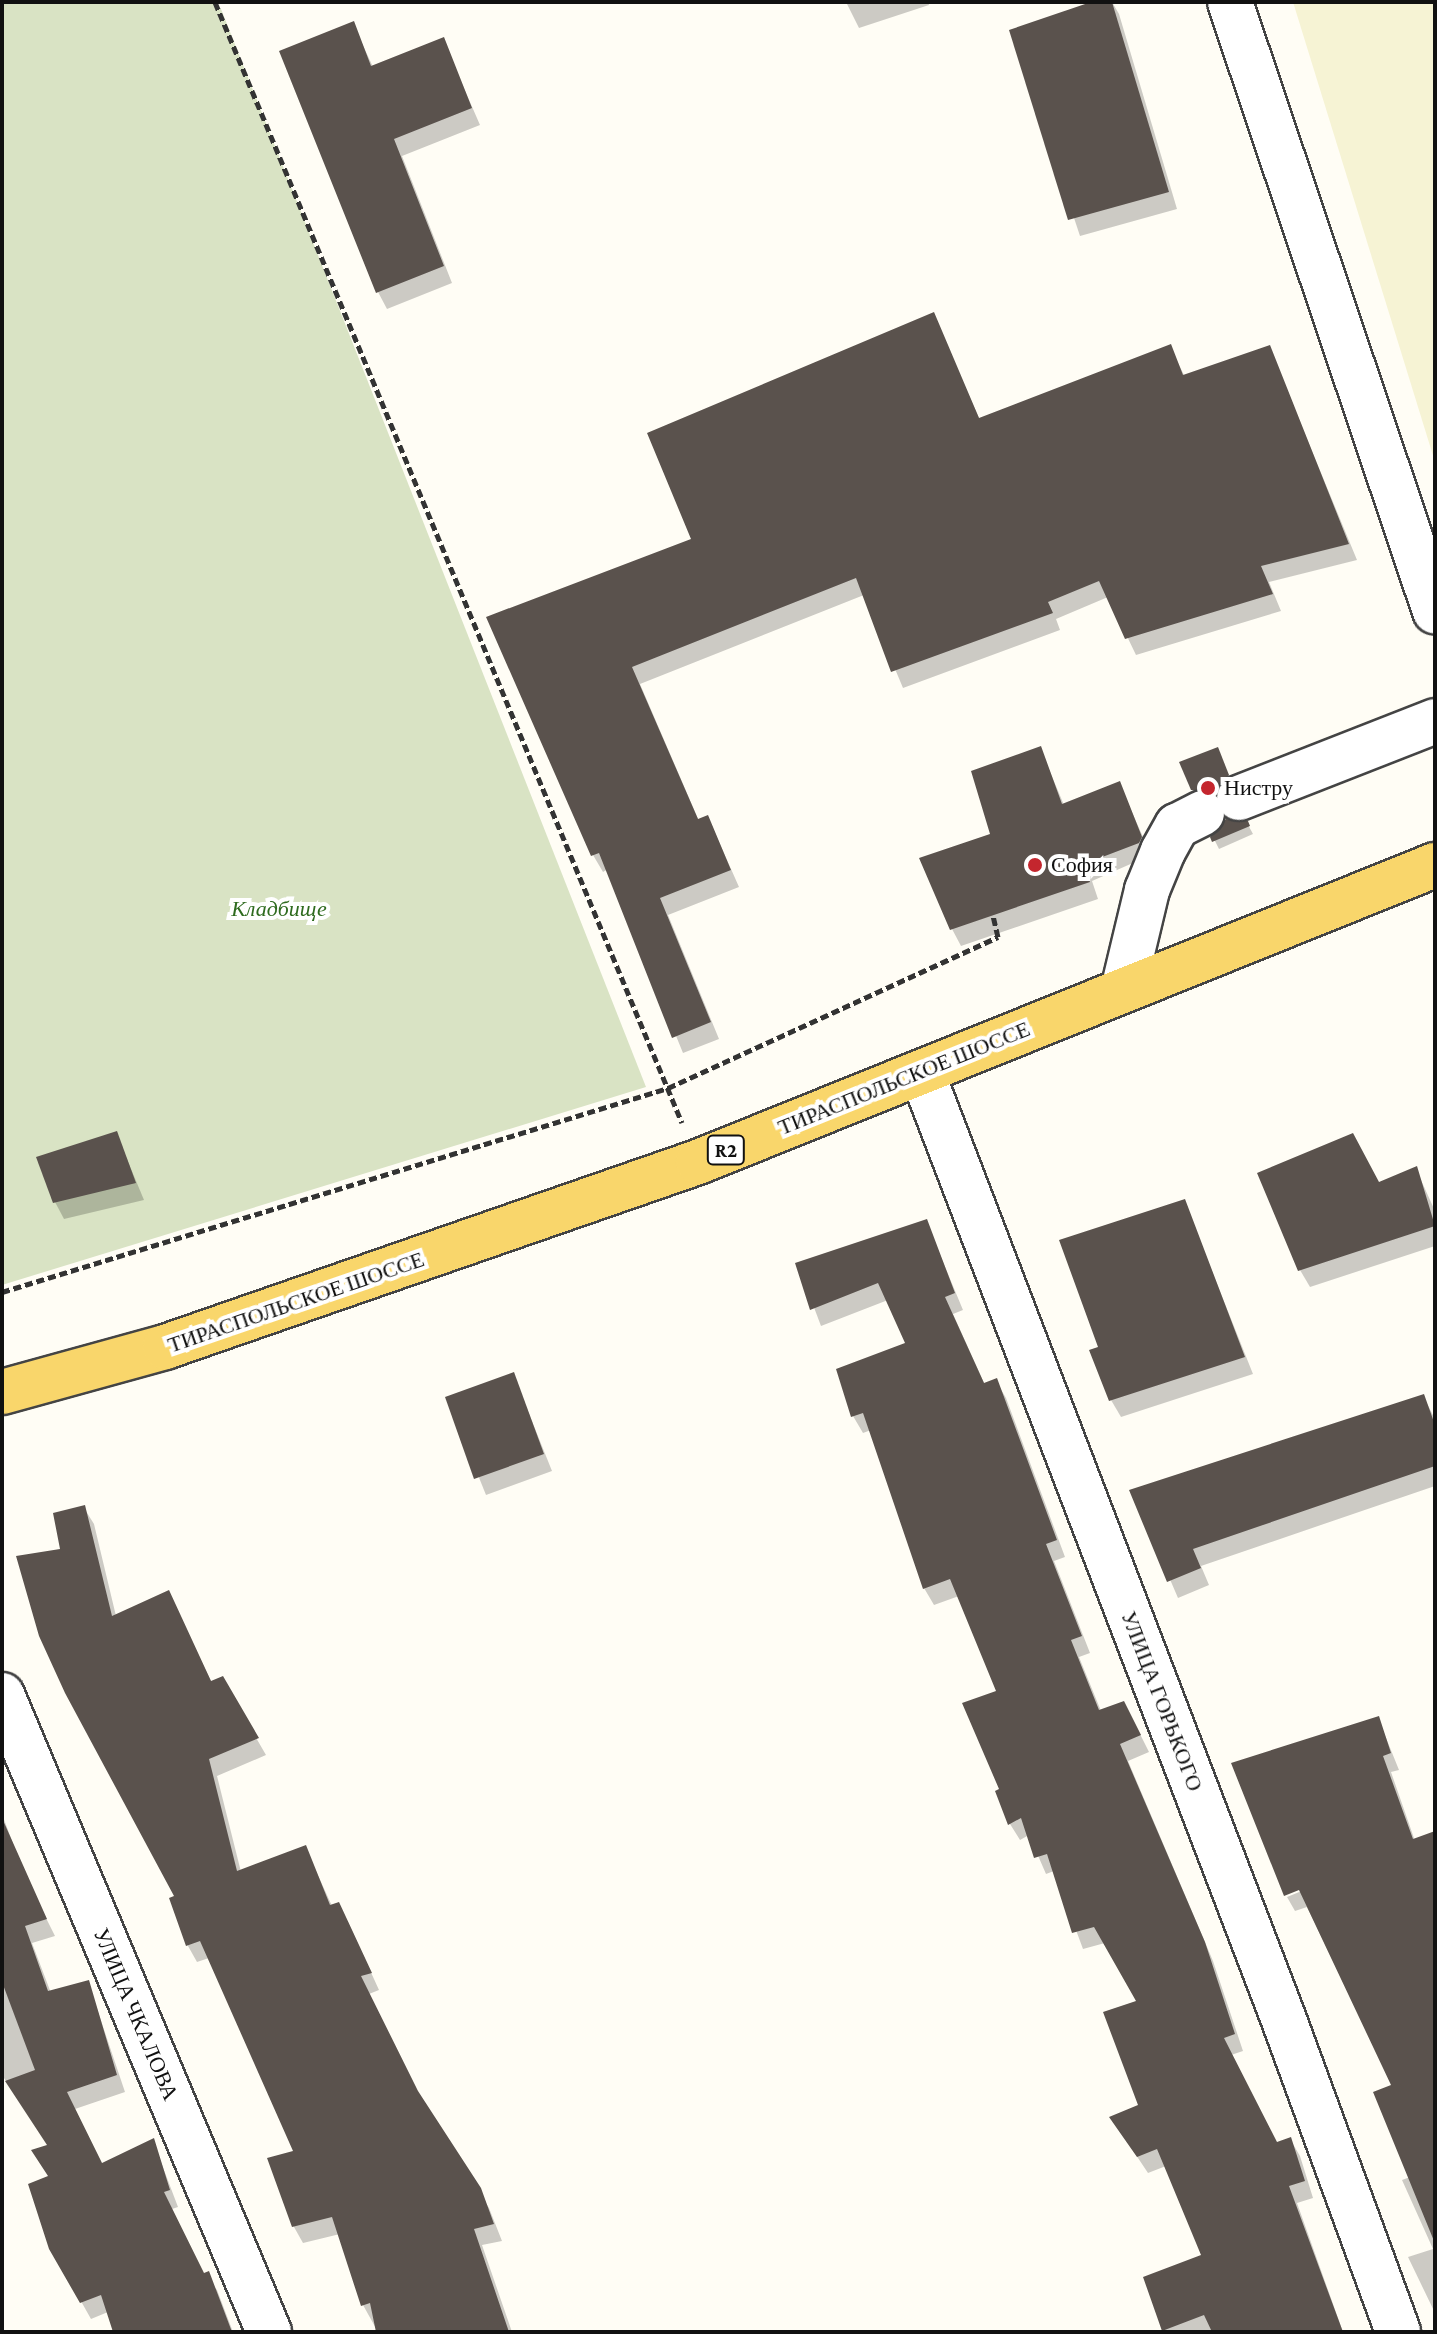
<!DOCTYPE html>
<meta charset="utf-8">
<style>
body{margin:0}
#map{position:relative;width:1437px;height:2334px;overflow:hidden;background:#fffdf5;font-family:"Crimson Pro",serif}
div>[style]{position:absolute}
.farmland>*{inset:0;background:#f6f3d4}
.cemetery>*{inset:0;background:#d9e3c4}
.shadow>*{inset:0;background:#0003}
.building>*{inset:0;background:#5a524d}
.path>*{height:5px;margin-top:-2.5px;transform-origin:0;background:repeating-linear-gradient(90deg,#333 0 8px,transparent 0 12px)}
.roads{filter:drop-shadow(2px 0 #444) drop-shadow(-2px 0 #444) drop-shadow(0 2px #444) drop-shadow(0 -2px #444)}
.minor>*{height:44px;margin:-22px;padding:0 22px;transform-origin:22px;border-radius:22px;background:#fff}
.major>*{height:44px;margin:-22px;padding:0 22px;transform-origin:22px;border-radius:22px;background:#f9d66b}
.dots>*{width:22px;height:22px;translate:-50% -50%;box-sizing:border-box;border:4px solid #fff;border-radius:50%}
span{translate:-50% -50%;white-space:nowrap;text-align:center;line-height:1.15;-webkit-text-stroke:8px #fff;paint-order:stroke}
.shield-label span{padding:2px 6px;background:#fff;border:2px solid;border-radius:6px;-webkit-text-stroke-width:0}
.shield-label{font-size:20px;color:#111;font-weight:700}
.poi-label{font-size:22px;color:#111}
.left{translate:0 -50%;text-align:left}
.park-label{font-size:22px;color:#2f6b1f;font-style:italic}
.street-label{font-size:22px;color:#111}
.frame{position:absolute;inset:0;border:4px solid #111;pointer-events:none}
</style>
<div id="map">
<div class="farmland">
<div style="clip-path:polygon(1293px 2px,1435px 2px,1435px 462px)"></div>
</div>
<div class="cemetery">
<div style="clip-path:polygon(2px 2px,215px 2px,221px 9px,646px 1087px,2px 1285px)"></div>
</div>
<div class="shadow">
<div style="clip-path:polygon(846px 2px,928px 2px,929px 5px,859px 28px)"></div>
<div style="clip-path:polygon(1097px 2px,1112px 2px,1119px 14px,1177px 209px,1080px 236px,1012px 31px)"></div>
<div style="clip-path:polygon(353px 24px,373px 67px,443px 40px,480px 125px,402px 156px,452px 283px,387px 309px,378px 292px)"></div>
<div style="clip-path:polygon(933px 315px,980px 420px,1170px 347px,1185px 377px,1269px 347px,1357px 560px,1269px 582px,1281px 611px,1136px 655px,1108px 597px,1056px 619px,1060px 630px,903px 688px,864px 595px,640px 684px,699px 821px,708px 817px,739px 887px,668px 915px,719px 1039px,683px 1053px,608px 869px,603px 872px,593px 855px,488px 618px,694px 540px)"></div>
<div style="clip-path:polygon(1040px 748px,1064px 805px,1119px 783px,1151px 855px,1092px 881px,1098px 899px,961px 946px,952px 929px,993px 835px)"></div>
<div style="clip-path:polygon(1221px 757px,1232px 784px,1220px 799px,1198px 798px,1193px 790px)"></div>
<div style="clip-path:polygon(1247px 823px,1253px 834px,1219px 849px,1213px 837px)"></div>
<div style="clip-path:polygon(116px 1133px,144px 1200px,64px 1219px,55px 1202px)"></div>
<div style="clip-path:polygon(1416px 1169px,1435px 1211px,1435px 1246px,1310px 1287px,1300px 1270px,1379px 1184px)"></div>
<div style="clip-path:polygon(1184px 1201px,1253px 1374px,1121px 1417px,1111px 1400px,1101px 1348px)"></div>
<div style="clip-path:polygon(926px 1221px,963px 1310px,953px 1314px,985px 1385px,996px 1381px,1006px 1398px,1065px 1557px,1054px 1561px,1090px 1653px,1079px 1657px,1101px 1711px,1133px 1720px,1149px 1752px,1128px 1761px,1213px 1961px,1243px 2051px,1231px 2055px,1277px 2144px,1290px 2139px,1300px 2156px,1313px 2198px,1297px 2203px,1343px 2332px,1164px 2332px,1145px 2278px,1204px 2256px,1166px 2166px,1148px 2173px,1122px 2134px,1141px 2106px,1139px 2002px,1105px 1943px,1083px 1949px,1054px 1871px,1046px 1874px,1029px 1835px,1020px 1840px,1010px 1824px,1002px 1790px,998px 1692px,959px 1596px,934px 1605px,924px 1588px,871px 1430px,863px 1433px,853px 1416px,907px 1344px,888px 1300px,821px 1326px,798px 1265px)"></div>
<div style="clip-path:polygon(513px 1374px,552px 1471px,486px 1495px,447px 1398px)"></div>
<div style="clip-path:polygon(1423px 1396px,1435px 1419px,1435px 1486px,1201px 1566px,1209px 1585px,1178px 1598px,1132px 1491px)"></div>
<div style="clip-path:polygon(84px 1508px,94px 1524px,116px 1616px,168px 1593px,212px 1683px,222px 1679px,266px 1755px,217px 1776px,241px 1872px,305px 1847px,332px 1906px,348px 1922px,379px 1990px,369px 1994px,423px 2103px,489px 2208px,502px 2241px,482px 2245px,512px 2332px,378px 2332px,363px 2305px,340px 2234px,303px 2243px,294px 2227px,270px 2159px,296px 2152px,209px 1958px,197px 1962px,188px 1946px,172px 1899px,177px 1897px,62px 1550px)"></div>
<div style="clip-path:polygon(1378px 1718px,1399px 1770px,1391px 1772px,1415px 1841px,1435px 1833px,1435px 2313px,1408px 2257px,1433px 2249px,1402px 2180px,1410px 2177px,1393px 2086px,1307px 1907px,1295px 1911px,1287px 1897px,1309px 1888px)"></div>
<div style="clip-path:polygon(2px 1814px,25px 1876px,55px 1936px,32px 1943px,51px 1993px,88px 1982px,125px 2092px,75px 2109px,102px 2165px,153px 2141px,178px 2207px,172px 2209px,204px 2275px,217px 2290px,233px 2332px,115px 2332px,108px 2312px,91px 2319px,51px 2248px,49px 2146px,2px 2075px)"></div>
</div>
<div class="building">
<div style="clip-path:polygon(1091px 2px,1112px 2px,1169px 192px,1068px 220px,1009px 30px)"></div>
<div style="clip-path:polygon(354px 21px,371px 66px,444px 37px,472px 108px,394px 139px,444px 266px,376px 293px,279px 51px)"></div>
<div style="clip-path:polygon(934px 312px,979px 418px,1171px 344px,1183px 375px,1270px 345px,1349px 544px,1261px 566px,1273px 594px,1125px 639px,1099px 581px,1048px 602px,1053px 613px,891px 672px,856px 578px,632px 667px,698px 819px,708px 815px,731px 870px,660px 898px,711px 1022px,672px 1038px,599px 853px,591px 856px,486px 617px,691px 539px,647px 433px)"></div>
<div style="clip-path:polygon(1041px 746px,1062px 804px,1120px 781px,1142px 837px,1139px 843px,1084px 864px,1090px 882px,950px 930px,919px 858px,990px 834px,971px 771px)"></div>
<div style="clip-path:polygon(1218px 747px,1229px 775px,1215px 792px,1191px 790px,1179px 762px)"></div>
<div style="clip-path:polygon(1226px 819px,1248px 821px,1250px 826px,1212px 842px,1210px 837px)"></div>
<div style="clip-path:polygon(117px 1131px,136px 1183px,53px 1203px,36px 1157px)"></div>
<div style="clip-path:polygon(1353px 1133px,1379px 1182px,1417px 1166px,1435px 1226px,1298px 1271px,1257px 1173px)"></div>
<div style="clip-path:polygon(1185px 1199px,1245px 1357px,1109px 1401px,1089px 1350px,1098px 1347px,1059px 1240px)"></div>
<div style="clip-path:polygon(927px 1219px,955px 1293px,945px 1297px,984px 1383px,997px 1378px,1057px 1540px,1046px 1544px,1082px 1636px,1071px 1640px,1099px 1710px,1124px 1701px,1141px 1735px,1120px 1744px,1205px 1942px,1235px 2034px,1224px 2038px,1277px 2142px,1291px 2137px,1305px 2181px,1289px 2186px,1343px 2332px,1212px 2332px,1204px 2315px,1162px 2331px,1143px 2277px,1201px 2255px,1157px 2149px,1137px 2157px,1109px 2117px,1138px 2105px,1103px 2012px,1136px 2001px,1094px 1927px,1072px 1933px,1047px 1854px,1034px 1858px,1021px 1818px,1008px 1825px,995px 1791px,999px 1789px,962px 1703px,996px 1691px,950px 1579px,923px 1589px,863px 1413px,851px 1417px,836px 1369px,905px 1343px,878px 1283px,810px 1310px,795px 1263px)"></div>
<div style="clip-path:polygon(514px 1372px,544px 1454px,474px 1479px,445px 1397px)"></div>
<div style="clip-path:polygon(1424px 1394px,1435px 1425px,1435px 1466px,1193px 1549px,1201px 1568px,1167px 1582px,1129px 1490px)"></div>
<div style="clip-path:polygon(85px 1505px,112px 1616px,169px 1590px,211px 1681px,223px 1676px,259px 1738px,209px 1759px,237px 1871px,306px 1845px,330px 1905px,339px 1902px,372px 1973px,361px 1976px,418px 2091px,481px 2188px,494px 2224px,474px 2229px,509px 2332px,376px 2332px,370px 2303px,361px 2306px,332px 2217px,292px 2227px,267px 2158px,293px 2151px,200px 1941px,186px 1946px,169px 1898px,174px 1896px,65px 1693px,39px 1636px,16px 1556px,60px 1549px,53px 1513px)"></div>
<div style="clip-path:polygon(1379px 1716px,1391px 1753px,1383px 1756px,1413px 1839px,1435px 1831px,1434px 2241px,1373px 2092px,1391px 2085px,1299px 1890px,1284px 1896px,1231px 1763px)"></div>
<div style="clip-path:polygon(2px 1818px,47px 1919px,25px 1926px,48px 1991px,89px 1980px,117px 2075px,67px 2092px,102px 2163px,154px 2138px,170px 2190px,164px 2192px,204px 2273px,209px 2271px,232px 2332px,113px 2332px,101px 2295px,80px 2303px,49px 2249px,28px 2184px,48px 2176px,31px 2150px,47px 2145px,5px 2081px,35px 2070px,2px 1982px)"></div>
</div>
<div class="path">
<div style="left:215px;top:2px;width:1214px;rotate:67.38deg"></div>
<div style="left:2px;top:1292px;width:697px;rotate:-17.03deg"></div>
<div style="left:668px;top:1088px;width:363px;rotate:-24.6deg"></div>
<div style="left:998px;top:937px;width:23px;rotate:-103deg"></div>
</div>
<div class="roads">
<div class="minor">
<div style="left:1230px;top:2px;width:643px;rotate:71.4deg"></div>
<div style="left:1239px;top:798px;width:211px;rotate:-21.4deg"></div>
<div style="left:1124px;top:986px;width:99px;rotate:-76.5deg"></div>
<div style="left:1147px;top:890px;width:42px;rotate:-67.7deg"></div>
<div style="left:1163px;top:851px;width:29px;rotate:-61deg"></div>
<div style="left:1177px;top:826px;width:28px;rotate:-27deg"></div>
<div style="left:922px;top:1073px;width:1014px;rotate:69.08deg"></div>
<div style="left:1284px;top:2020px;width:332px;rotate:69.9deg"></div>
<div style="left:2px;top:1695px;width:691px;rotate:67.26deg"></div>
</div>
<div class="major">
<div style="left:2px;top:1392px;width:169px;rotate:-15.4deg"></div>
<div style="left:165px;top:1347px;width:564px;rotate:-19.14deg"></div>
<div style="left:698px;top:1162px;width:795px;rotate:-21.95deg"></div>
</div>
</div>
<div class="dots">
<div style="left:1208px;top:788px;background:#c4262e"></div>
<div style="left:1035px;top:865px;background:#c4262e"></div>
</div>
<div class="shield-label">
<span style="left:726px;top:1150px">R2</span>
</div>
<div class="poi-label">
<span class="left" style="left:1224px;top:788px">Нистру</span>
<span class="left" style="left:1051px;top:865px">София</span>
</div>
<div class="park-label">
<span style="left:279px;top:909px">Кладбище</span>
</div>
<div class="street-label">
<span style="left:904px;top:1078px;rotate:-22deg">ТИРАСПОЛЬСКОЕ ШОССЕ</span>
<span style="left:296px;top:1302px;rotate:-19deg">ТИРАСПОЛЬСКОЕ ШОССЕ</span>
<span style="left:1162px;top:1701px;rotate:69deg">УЛИЦА ГОРЬКОГО</span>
<span style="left:136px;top:2014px;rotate:67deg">УЛИЦА ЧКАЛОВА</span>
</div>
<div class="frame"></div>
</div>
